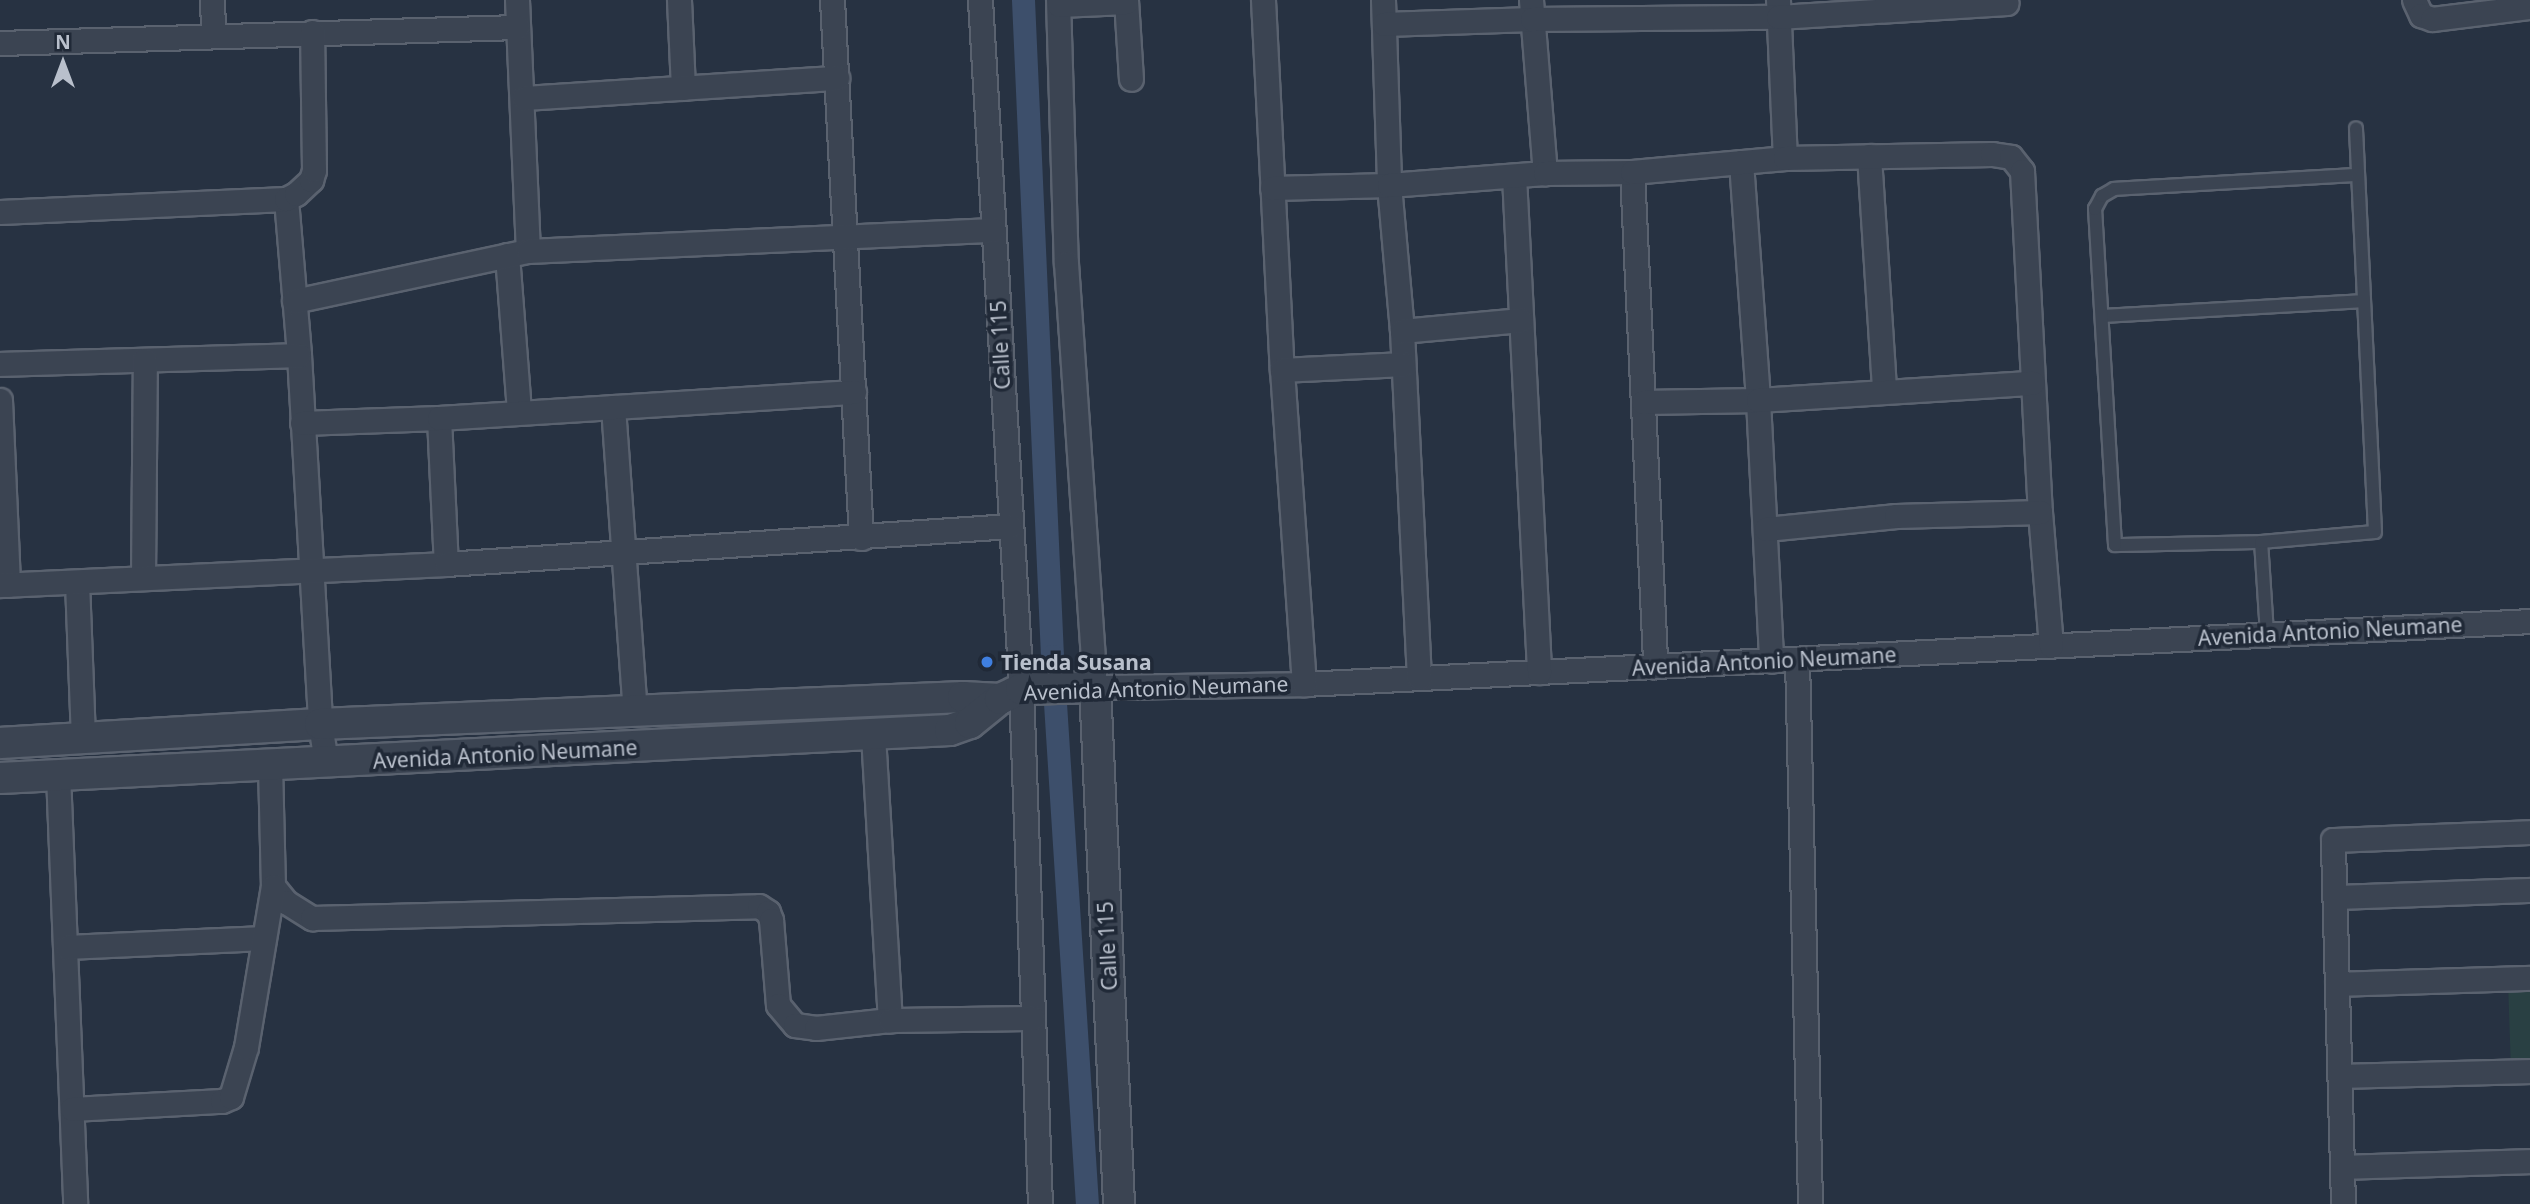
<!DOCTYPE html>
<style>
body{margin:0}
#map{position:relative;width:2530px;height:1204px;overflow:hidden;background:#273242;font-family:"Noto Sans",sans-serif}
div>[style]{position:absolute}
.green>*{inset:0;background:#294043}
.canal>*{height:23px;margin:-11.5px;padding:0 11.5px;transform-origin:11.5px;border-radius:11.5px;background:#3d4f6b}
.roads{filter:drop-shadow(2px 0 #5a626f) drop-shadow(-2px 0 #5a626f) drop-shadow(0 2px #5a626f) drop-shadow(0 -2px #5a626f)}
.service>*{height:12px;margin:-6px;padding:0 6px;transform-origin:6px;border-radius:6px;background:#3b4452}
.minor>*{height:23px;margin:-11.5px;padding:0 11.5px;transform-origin:11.5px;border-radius:11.5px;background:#3b4452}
.tertiary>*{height:30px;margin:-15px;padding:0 15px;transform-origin:15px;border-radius:15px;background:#3b4452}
.dots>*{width:19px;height:19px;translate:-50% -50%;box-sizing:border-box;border:4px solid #202937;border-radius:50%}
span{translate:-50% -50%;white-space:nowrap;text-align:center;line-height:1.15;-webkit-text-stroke:7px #202937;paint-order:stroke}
.street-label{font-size:21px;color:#b9c0cc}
.poi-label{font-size:21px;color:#b9c0cc;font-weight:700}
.left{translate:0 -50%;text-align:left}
.north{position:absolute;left:28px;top:28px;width:70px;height:70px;-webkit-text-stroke:5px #202937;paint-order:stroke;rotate:0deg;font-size:19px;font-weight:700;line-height:28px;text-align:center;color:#b9c0cc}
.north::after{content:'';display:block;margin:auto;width:24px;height:32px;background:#b9c0cc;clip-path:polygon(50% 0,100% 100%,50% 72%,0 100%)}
</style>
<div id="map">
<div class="green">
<div style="clip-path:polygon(2508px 981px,2530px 981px,2530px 1069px,2511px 1070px)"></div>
</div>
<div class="canal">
<div style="left:1023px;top:0;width:657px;rotate:87.47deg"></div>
<div style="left:1052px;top:656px;width:549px;rotate:86.35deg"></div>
</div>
<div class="roads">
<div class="service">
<div style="left:2104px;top:316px;width:260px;rotate:-3.3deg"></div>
<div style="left:2261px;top:542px;width:146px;rotate:178.8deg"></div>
<div style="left:2115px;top:545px;width:337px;rotate:-93.4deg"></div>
<div style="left:2095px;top:209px;width:15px;rotate:-62deg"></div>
<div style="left:2102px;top:196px;width:14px;rotate:-30deg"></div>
<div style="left:2114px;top:189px;width:244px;rotate:-3.3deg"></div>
<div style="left:2267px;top:634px;width:92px;rotate:-93.7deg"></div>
<div style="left:2261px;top:542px;width:114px;rotate:-5deg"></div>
<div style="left:2375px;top:532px;width:404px;rotate:-92.7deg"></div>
</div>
<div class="minor">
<div style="left:212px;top:0;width:35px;rotate:88deg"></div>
<div style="left:517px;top:0;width:251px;rotate:87.5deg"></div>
<div style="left:679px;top:0;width:88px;rotate:87.4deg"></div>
<div style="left:832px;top:0;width:539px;rotate:86.91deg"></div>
<div style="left:980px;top:0;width:690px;rotate:86.59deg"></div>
<div style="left:1021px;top:689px;width:515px;rotate:87.89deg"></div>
<div style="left:1058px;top:0;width:263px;rotate:88.3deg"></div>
<div style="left:1066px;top:263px;width:425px;rotate:86.1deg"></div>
<div style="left:1095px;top:687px;width:209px;rotate:-0.8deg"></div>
<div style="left:1304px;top:684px;width:1228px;rotate:-2.94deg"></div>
<div style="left:1126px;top:0;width:79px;rotate:86.4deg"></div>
<div style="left:1263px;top:0;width:370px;rotate:87.1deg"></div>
<div style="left:1282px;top:370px;width:315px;rotate:86deg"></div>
<div style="left:1383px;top:0;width:185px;rotate:88.1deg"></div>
<div style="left:1389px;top:185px;width:147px;rotate:84.9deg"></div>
<div style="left:1402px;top:331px;width:347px;rotate:87.2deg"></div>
<div style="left:1531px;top:0;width:174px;rotate:85.4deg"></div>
<div style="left:1778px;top:0;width:158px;rotate:87.5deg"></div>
<div style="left:2414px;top:0;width:17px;rotate:65deg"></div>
<div style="left:2421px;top:15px;width:12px;rotate:20deg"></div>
<div style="left:2432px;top:19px;width:99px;rotate:-7deg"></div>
<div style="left:1059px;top:5px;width:67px;rotate:-2.6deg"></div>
<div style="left:1384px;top:24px;width:148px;rotate:-1.9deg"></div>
<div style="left:1532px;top:19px;width:246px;rotate:-0.5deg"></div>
<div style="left:1778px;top:17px;width:229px;rotate:-3.5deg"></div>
<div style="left:0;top:43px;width:518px;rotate:-1.77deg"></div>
<div style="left:524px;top:98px;width:314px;rotate:-3.7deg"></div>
<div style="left:1869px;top:156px;width:235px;rotate:86.3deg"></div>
<div style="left:1741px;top:162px;width:239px;rotate:85.9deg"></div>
<div style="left:1758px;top:400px;width:261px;rotate:87.1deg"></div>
<div style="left:1632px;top:172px;width:495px;rotate:87.3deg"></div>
<div style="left:1514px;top:176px;width:497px;rotate:87.1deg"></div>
<div style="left:1272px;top:188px;width:117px;rotate:-1.5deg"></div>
<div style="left:1389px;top:185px;width:156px;rotate:-4.4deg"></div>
<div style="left:1545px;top:173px;width:87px;rotate:-0.7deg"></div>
<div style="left:1632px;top:172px;width:154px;rotate:-5.2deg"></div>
<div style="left:1785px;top:158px;width:207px;rotate:-1.1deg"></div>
<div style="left:1992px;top:154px;width:19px;rotate:9deg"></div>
<div style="left:2011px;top:157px;width:18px;rotate:52deg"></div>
<div style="left:2022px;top:171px;width:341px;rotate:87deg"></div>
<div style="left:2040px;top:512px;width:134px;rotate:85.3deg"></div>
<div style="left:286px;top:199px;width:157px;rotate:85.2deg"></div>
<div style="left:299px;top:355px;width:370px;rotate:86.7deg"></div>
<div style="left:320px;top:724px;width:39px;rotate:81deg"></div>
<div style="left:0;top:212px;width:286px;rotate:-2.6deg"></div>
<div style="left:286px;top:199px;width:11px;rotate:-27deg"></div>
<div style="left:296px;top:194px;width:21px;rotate:-43deg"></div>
<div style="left:311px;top:180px;width:10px;rotate:-73deg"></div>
<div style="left:314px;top:170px;width:138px;rotate:-90.8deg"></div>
<div style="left:507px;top:255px;width:157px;rotate:85.6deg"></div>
<div style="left:294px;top:301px;width:239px;rotate:-12.1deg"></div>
<div style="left:528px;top:251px;width:465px;rotate:-2.6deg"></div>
<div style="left:1402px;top:331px;width:119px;rotate:-5.3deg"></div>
<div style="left:0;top:364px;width:299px;rotate:-1.7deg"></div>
<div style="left:1282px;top:370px;width:121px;rotate:-2.8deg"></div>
<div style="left:0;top:400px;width:185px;rotate:87.5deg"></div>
<div style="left:1643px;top:402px;width:115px;rotate:-1deg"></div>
<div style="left:1758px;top:400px;width:275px;rotate:-3.6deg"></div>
<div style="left:613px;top:407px;width:306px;rotate:85.9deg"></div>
<div style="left:439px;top:418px;width:146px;rotate:87.3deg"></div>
<div style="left:302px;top:423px;width:137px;rotate:-2.1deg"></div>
<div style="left:439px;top:418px;width:416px;rotate:-3.6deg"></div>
<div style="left:1766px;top:529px;width:131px;rotate:-5.7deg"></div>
<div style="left:1896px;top:516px;width:144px;rotate:-1.6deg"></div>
<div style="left:143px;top:577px;width:217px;rotate:-89.5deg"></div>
<div style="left:77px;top:582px;width:156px;rotate:87.8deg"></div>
<div style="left:0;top:585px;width:446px;rotate:-2.7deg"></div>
<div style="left:446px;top:564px;width:565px;rotate:-3.85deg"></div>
<div style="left:1797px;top:659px;width:545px;rotate:88.63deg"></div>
<div style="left:873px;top:735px;width:286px;rotate:86.6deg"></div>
<div style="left:270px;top:765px;width:121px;rotate:88.6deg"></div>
<div style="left:273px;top:886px;width:21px;rotate:51deg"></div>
<div style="left:286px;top:902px;width:31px;rotate:32deg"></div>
<div style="left:312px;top:918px;width:447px;rotate:-1.5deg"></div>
<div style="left:759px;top:906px;width:11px;rotate:34deg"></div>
<div style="left:768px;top:912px;width:9px;rotate:69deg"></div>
<div style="left:771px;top:920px;width:85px;rotate:85.3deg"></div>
<div style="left:778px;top:1005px;width:26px;rotate:50deg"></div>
<div style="left:795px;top:1025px;width:21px;rotate:8deg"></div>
<div style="left:816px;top:1028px;width:74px;rotate:-6.2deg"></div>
<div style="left:890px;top:1020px;width:143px;rotate:-0.8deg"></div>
<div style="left:58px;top:774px;width:430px;rotate:87.7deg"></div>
<div style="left:2335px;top:897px;width:195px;rotate:-2.1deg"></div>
<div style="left:67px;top:947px;width:197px;rotate:-2.6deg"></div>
<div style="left:2337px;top:984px;width:193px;rotate:-1.8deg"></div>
<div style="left:2340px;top:1076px;width:190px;rotate:-1.5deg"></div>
<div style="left:72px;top:1109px;width:150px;rotate:-3.1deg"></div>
<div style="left:222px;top:1101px;width:10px;rotate:-24deg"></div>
<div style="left:231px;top:1097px;width:52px;rotate:-73.3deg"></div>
<div style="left:246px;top:1047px;width:163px;rotate:-80.5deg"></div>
<div style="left:2343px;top:1167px;width:187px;rotate:-1.8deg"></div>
<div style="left:2343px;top:1204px;width:364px;rotate:-91.6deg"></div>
<div style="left:2333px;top:840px;width:197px;rotate:-2.3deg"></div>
</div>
<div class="tertiary">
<div style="left:0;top:743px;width:321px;rotate:-3.4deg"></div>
<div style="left:320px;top:724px;width:644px;rotate:-2.4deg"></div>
<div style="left:963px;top:697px;width:37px;rotate:3deg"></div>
<div style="left:0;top:778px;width:951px;rotate:-2.89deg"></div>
<div style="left:950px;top:730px;width:21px;rotate:-19deg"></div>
<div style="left:970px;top:723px;width:38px;rotate:-39deg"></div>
<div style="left:1000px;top:699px;width:23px;rotate:-25deg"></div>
<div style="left:1021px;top:689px;width:74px;rotate:-1.5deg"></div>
<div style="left:1095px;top:687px;width:518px;rotate:87.34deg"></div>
</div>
</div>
<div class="dots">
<div style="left:987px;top:662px;background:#3f7fe0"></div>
</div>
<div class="street-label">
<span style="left:1000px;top:345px;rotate:-93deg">Calle 115</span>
<span style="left:2330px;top:631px;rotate:-3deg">Avenida Antonio Neumane</span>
<span style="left:1764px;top:661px;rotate:-3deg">Avenida Antonio Neumane</span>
<span style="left:1156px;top:688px;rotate:-2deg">Avenida Antonio Neumane</span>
<span style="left:505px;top:754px;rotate:-3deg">Avenida Antonio Neumane</span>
<span style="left:1107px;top:946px;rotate:-93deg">Calle 115</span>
</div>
<div class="poi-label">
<span class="left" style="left:1001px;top:662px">Tienda Susana</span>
</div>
<div class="north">N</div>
</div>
